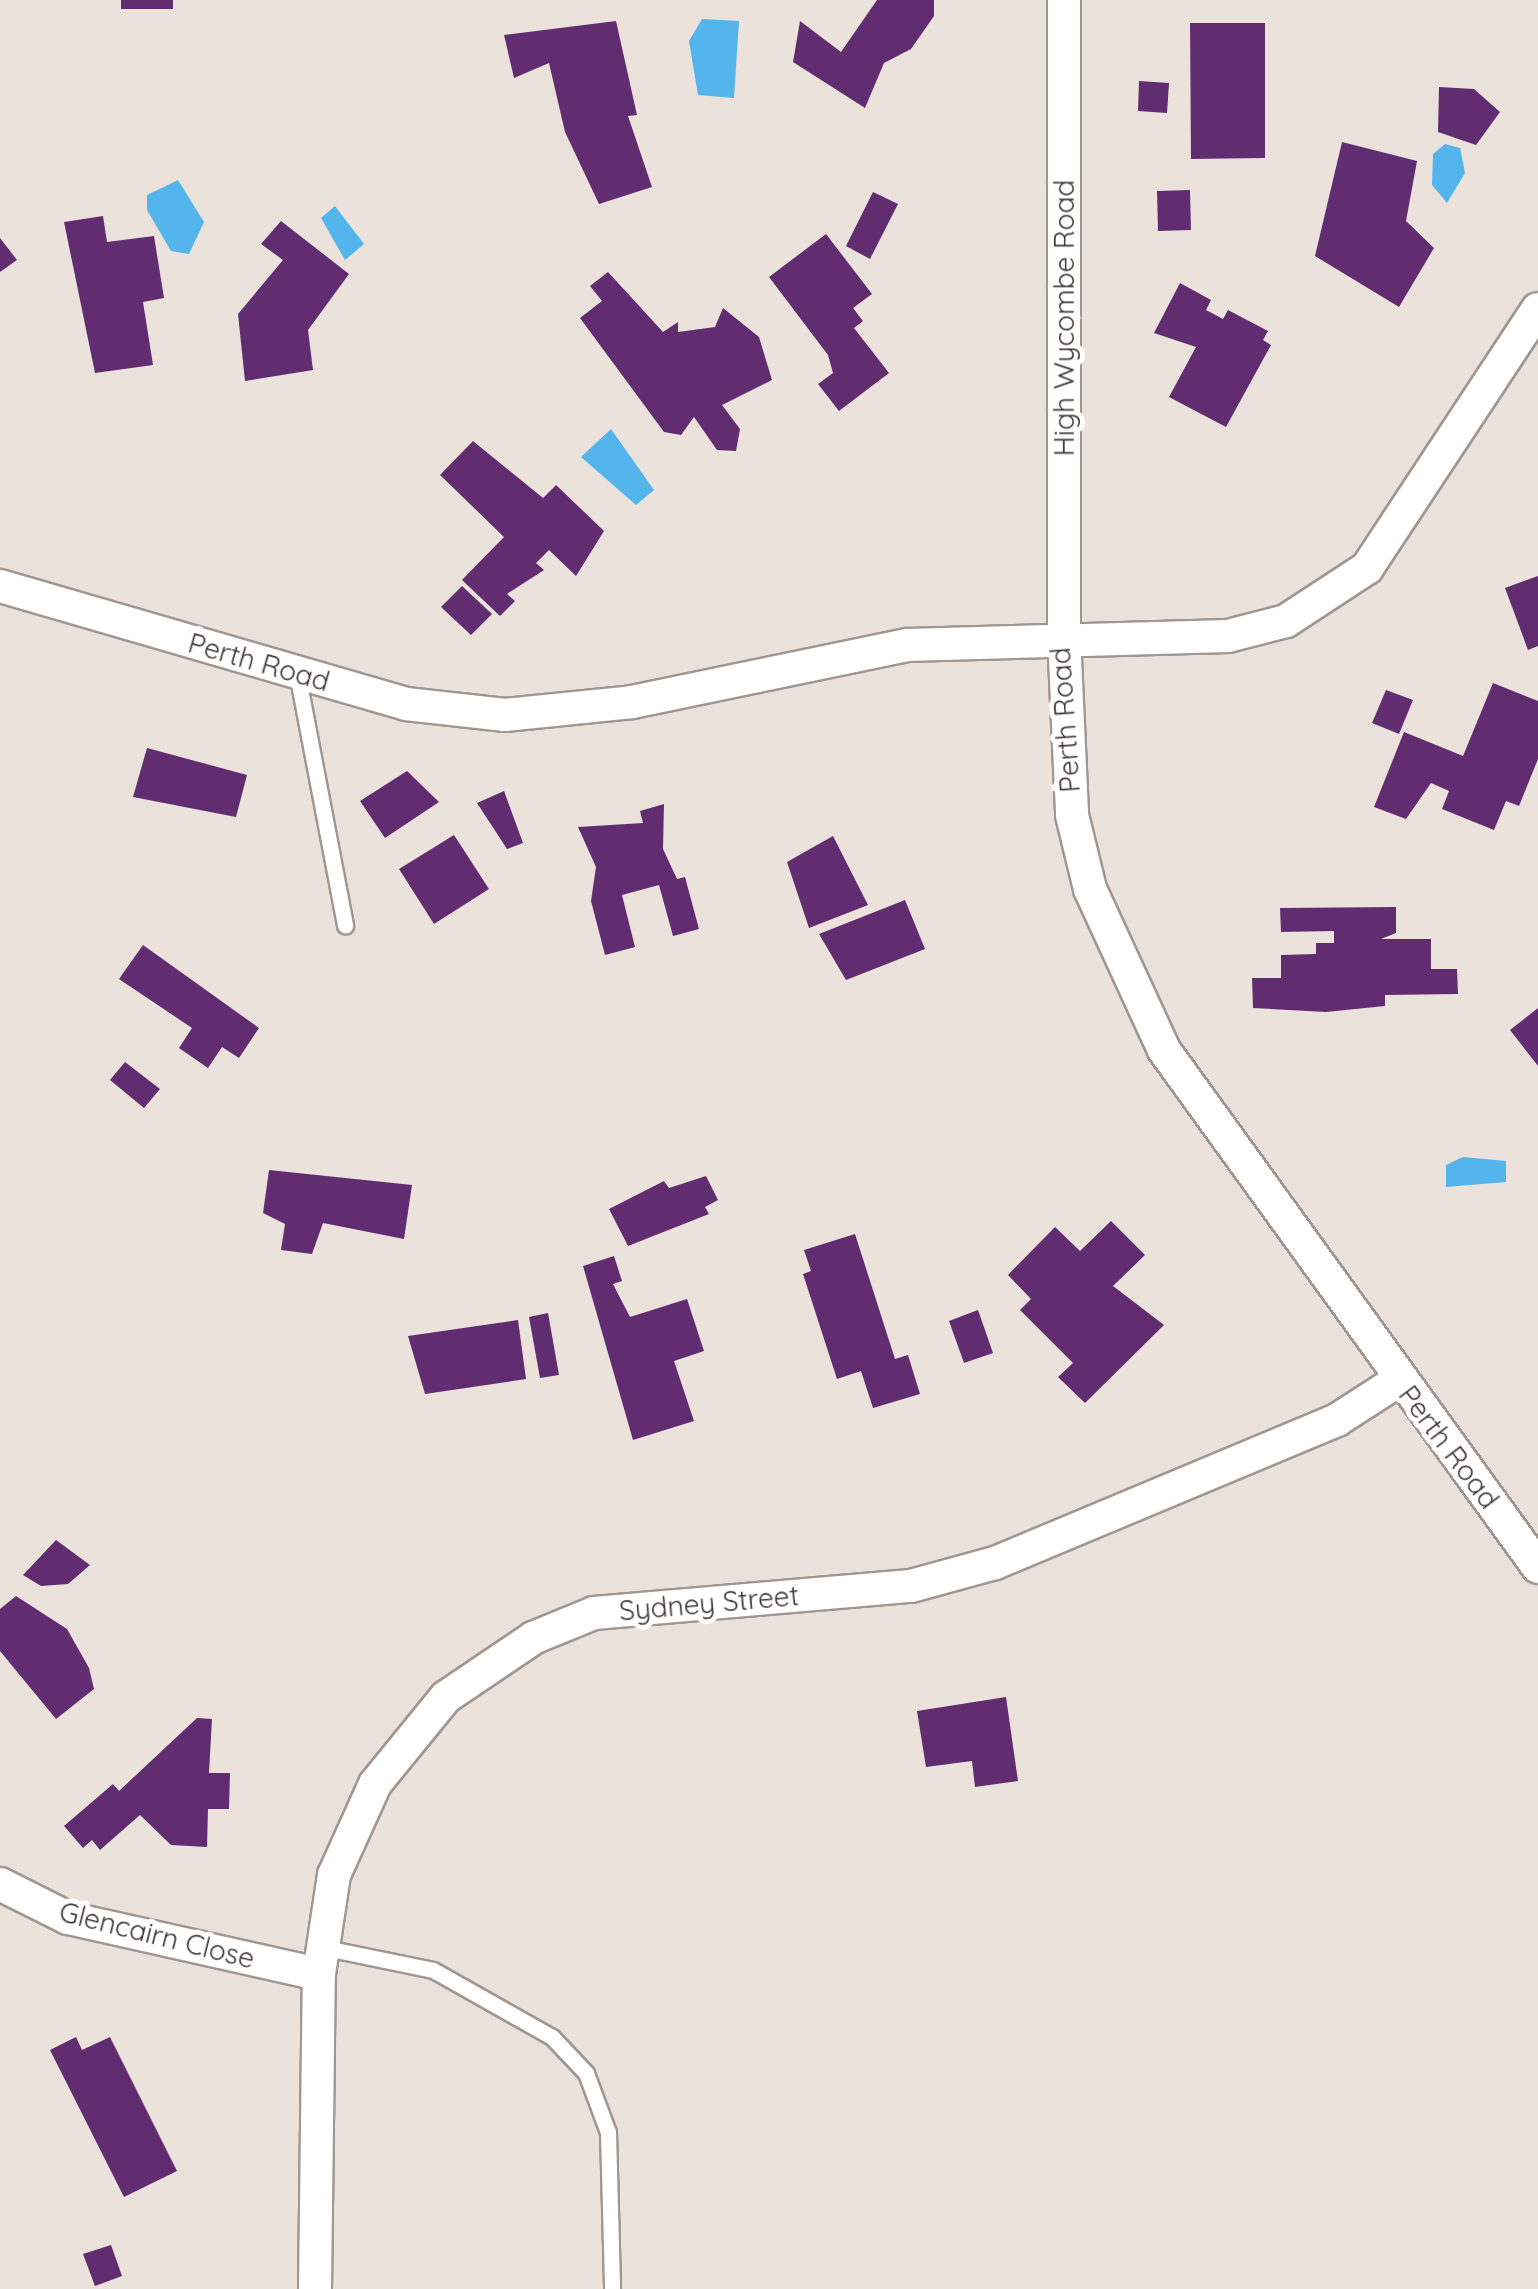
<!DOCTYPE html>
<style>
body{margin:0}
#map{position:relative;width:1538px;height:2289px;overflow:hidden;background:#ece2dc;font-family:Quicksand,sans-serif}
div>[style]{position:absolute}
.water>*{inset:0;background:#53b5ec}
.building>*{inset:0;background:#612d70}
.roads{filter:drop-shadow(2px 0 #a09791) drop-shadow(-2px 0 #a09791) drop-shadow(0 2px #a09791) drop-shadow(0 -2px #a09791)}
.lane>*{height:15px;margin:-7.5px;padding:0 7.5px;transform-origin:7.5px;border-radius:7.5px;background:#fff}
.street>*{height:32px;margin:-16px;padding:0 16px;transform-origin:16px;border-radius:16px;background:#fff}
span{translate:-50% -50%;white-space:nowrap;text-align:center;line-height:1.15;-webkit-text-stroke:10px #fff;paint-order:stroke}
.street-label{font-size:28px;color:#3c3836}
</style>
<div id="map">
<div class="water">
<div style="clip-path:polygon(702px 19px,739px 21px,734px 98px,698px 95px,689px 41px)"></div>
<div style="clip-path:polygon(1445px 144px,1460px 148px,1465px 173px,1447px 203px,1432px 185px,1433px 154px)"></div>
<div style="clip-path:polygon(178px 180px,204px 222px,189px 254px,171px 251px,147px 210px,147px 195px)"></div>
<div style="clip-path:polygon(335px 206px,364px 244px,345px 260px,321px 218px)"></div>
<div style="clip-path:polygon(611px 429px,654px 490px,636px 505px,581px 457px)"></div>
<div style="clip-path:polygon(1463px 1157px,1506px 1161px,1506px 1182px,1446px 1187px,1446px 1165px)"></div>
</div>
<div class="building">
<div style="clip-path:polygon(121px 0,173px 0,173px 9px,121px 9px)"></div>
<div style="clip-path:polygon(877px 0,934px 0,934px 16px,911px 49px,884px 63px,865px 108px,793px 62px,800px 21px,841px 52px)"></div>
<div style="clip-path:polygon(616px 21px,637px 115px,628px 116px,652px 187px,599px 204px,565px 132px,549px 63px,514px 78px,504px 35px)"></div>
<div style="clip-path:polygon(1190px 23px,1265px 23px,1265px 158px,1191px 159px)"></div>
<div style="clip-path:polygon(1139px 81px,1169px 83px,1167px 113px,1138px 111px)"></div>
<div style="clip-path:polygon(1439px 87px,1474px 89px,1500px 112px,1476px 145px,1438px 132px)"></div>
<div style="clip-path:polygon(1342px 142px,1417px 161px,1406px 221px,1434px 248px,1399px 307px,1315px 256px)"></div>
<div style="clip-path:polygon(1190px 190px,1191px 230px,1158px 231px,1157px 191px)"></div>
<div style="clip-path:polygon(873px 192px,898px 204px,870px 259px,846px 246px)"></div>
<div style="clip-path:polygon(103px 216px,107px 242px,154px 236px,164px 298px,143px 302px,153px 365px,95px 373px,64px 222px)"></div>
<div style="clip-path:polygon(281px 221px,349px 274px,308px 330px,313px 370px,245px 381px,238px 314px,283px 260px,261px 244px)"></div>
<div style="clip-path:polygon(826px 234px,872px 294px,853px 308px,863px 321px,854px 328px,889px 373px,839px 411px,818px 384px,833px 373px,828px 355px,769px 277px)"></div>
<div style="clip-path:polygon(0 238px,17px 260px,0 272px)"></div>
<div style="clip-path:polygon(608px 272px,663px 332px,678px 322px,678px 332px,715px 327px,723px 308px,759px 337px,772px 380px,722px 405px,740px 429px,736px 451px,717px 450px,694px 417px,681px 435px,664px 432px,580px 318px,602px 301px,590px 286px)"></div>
<div style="clip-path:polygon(1180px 283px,1211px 300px,1206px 310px,1223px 319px,1228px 310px,1268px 331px,1263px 340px,1271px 345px,1226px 427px,1169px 397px,1196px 347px,1154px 333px)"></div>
<div style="clip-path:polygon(473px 441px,543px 498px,556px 485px,604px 531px,576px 576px,549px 550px,536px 563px,544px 570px,507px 594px,515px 601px,500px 616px,462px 580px,504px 537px,440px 475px)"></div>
<div style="clip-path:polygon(1538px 576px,1538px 646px,1528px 650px,1505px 588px)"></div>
<div style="clip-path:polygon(462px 586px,492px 614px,471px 635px,441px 607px)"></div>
<div style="clip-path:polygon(1493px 683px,1538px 701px,1538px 759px,1519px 806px,1506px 801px,1494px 830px,1442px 809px,1449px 791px,1431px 783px,1406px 819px,1374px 807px,1404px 732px,1463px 756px)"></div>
<div style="clip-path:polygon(1386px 690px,1413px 700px,1399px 734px,1372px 723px)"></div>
<div style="clip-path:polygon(147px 748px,247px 775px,236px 817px,133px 797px)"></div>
<div style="clip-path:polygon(407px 771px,439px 802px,385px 838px,360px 801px)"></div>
<div style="clip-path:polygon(504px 791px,523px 843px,507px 849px,477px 803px)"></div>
<div style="clip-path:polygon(664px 804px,663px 849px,677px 879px,685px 877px,699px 929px,673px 936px,659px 885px,622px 895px,635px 947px,605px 955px,591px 901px,596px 867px,578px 827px,643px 823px,640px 811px)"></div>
<div style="clip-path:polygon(454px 835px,489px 889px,434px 924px,399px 869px)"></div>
<div style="clip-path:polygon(833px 836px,868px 905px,809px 928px,787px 862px)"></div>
<div style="clip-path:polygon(905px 900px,925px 949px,846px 980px,819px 934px)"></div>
<div style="clip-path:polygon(1396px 907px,1396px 933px,1381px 939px,1431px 939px,1431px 969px,1457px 969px,1458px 994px,1385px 995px,1385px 1006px,1326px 1012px,1253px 1008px,1252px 978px,1281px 978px,1281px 955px,1316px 954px,1316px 943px,1334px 943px,1334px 931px,1281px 932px,1280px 908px)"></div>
<div style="clip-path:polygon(143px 945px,259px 1028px,239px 1058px,222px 1047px,208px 1068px,179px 1048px,192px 1028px,119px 979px)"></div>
<div style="clip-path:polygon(1538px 1008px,1538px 1066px,1510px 1030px)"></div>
<div style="clip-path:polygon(125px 1062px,160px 1089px,144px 1108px,110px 1080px)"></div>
<div style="clip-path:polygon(269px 1170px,412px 1185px,404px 1239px,323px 1223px,312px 1254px,281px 1250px,285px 1224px,263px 1213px)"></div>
<div style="clip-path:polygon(706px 1176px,718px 1200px,705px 1207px,709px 1214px,628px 1246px,609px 1209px,664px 1181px,669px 1188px)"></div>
<div style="clip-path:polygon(1111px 1221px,1145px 1255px,1113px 1286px,1164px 1325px,1085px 1403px,1058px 1377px,1073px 1363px,1020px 1310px,1031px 1299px,1008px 1275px,1055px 1227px,1080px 1251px)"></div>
<div style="clip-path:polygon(855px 1234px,895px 1359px,908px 1355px,920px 1394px,873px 1408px,861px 1371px,837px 1379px,803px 1274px,811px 1271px,804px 1250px)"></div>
<div style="clip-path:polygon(614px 1256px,622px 1281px,613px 1284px,630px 1317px,687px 1299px,704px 1351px,674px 1361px,694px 1421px,633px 1440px,583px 1266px)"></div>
<div style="clip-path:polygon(978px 1310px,993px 1353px,964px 1363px,949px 1321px)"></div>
<div style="clip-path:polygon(548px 1313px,559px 1375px,540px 1378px,529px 1317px)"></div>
<div style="clip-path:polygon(518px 1320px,526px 1379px,425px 1394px,408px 1336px)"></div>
<div style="clip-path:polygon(56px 1540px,90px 1565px,68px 1584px,41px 1586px,23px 1575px)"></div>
<div style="clip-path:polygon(16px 1596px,67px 1629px,89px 1668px,94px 1689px,56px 1719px,0 1651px,0 1609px)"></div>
<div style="clip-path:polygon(1006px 1697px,1018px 1781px,975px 1787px,972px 1761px,926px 1767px,917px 1711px)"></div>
<div style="clip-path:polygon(197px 1718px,212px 1719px,209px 1773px,230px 1773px,229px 1809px,208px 1809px,207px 1847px,171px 1845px,140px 1815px,100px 1850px,92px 1840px,83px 1848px,64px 1826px,113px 1784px,119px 1791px)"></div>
<div style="clip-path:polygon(76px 2037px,82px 2050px,110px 2037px,177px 2171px,124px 2197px,50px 2050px)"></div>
<div style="clip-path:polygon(111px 2245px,122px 2276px,95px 2286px,83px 2254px)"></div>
</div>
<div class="roads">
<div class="lane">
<div style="left:297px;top:673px;width:257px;rotate:79.2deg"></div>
<div style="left:321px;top:1947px;width:114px;rotate:11.6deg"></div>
<div style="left:433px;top:1970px;width:137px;rotate:29.4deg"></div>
<div style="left:552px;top:2037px;width:50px;rotate:46.6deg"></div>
<div style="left:586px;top:2073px;width:63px;rotate:69.6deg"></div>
<div style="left:608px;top:2132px;width:157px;rotate:88.5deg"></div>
</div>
<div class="street">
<div style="left:1064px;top:0;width:636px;rotate:90deg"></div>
<div style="left:1064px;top:636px;width:179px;rotate:87.4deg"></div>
<div style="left:1072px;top:815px;width:76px;rotate:76.3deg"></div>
<div style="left:1090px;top:889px;width:177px;rotate:65.3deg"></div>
<div style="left:1164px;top:1050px;width:638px;rotate:54.12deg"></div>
<div style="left:0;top:586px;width:423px;rotate:16.2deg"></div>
<div style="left:406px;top:704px;width:100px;rotate:6.3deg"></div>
<div style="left:505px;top:715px;width:128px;rotate:-5.8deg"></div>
<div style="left:632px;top:702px;width:281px;rotate:-11.7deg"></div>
<div style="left:907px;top:645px;width:321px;rotate:-1.6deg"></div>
<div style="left:1228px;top:636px;width:60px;rotate:-14.5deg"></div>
<div style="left:1286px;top:621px;width:97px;rotate:-33.2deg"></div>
<div style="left:1367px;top:568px;width:310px;rotate:-56.6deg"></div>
<div style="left:0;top:1884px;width:76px;rotate:26.6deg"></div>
<div style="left:68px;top:1918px;width:257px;rotate:12.6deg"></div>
<div style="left:315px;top:2289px;width:315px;rotate:-89.3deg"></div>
<div style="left:319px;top:1974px;width:100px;rotate:-81.4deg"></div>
<div style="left:334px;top:1875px;width:100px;rotate:-65.7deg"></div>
<div style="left:375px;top:1784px;width:112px;rotate:-50.8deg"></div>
<div style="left:446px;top:1697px;width:105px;rotate:-34.1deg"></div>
<div style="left:533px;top:1638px;width:66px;rotate:-22.3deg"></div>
<div style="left:594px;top:1613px;width:318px;rotate:-4.9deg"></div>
<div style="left:911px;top:1586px;width:87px;rotate:-15.3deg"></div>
<div style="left:995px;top:1563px;width:371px;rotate:-22.7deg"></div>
<div style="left:1337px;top:1420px;width:74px;rotate:-32.8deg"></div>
</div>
</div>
<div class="street-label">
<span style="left:1064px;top:318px;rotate:-90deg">High Wycombe Road</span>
<span style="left:259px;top:662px;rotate:16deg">Perth Road</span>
<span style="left:1065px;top:720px;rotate:-94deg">Perth Road</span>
<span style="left:1449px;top:1447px;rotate:53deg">Perth Road</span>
<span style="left:709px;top:1603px;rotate:-5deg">Sydney Street</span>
<span style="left:157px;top:1935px;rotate:14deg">Glencairn Close</span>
</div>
</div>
